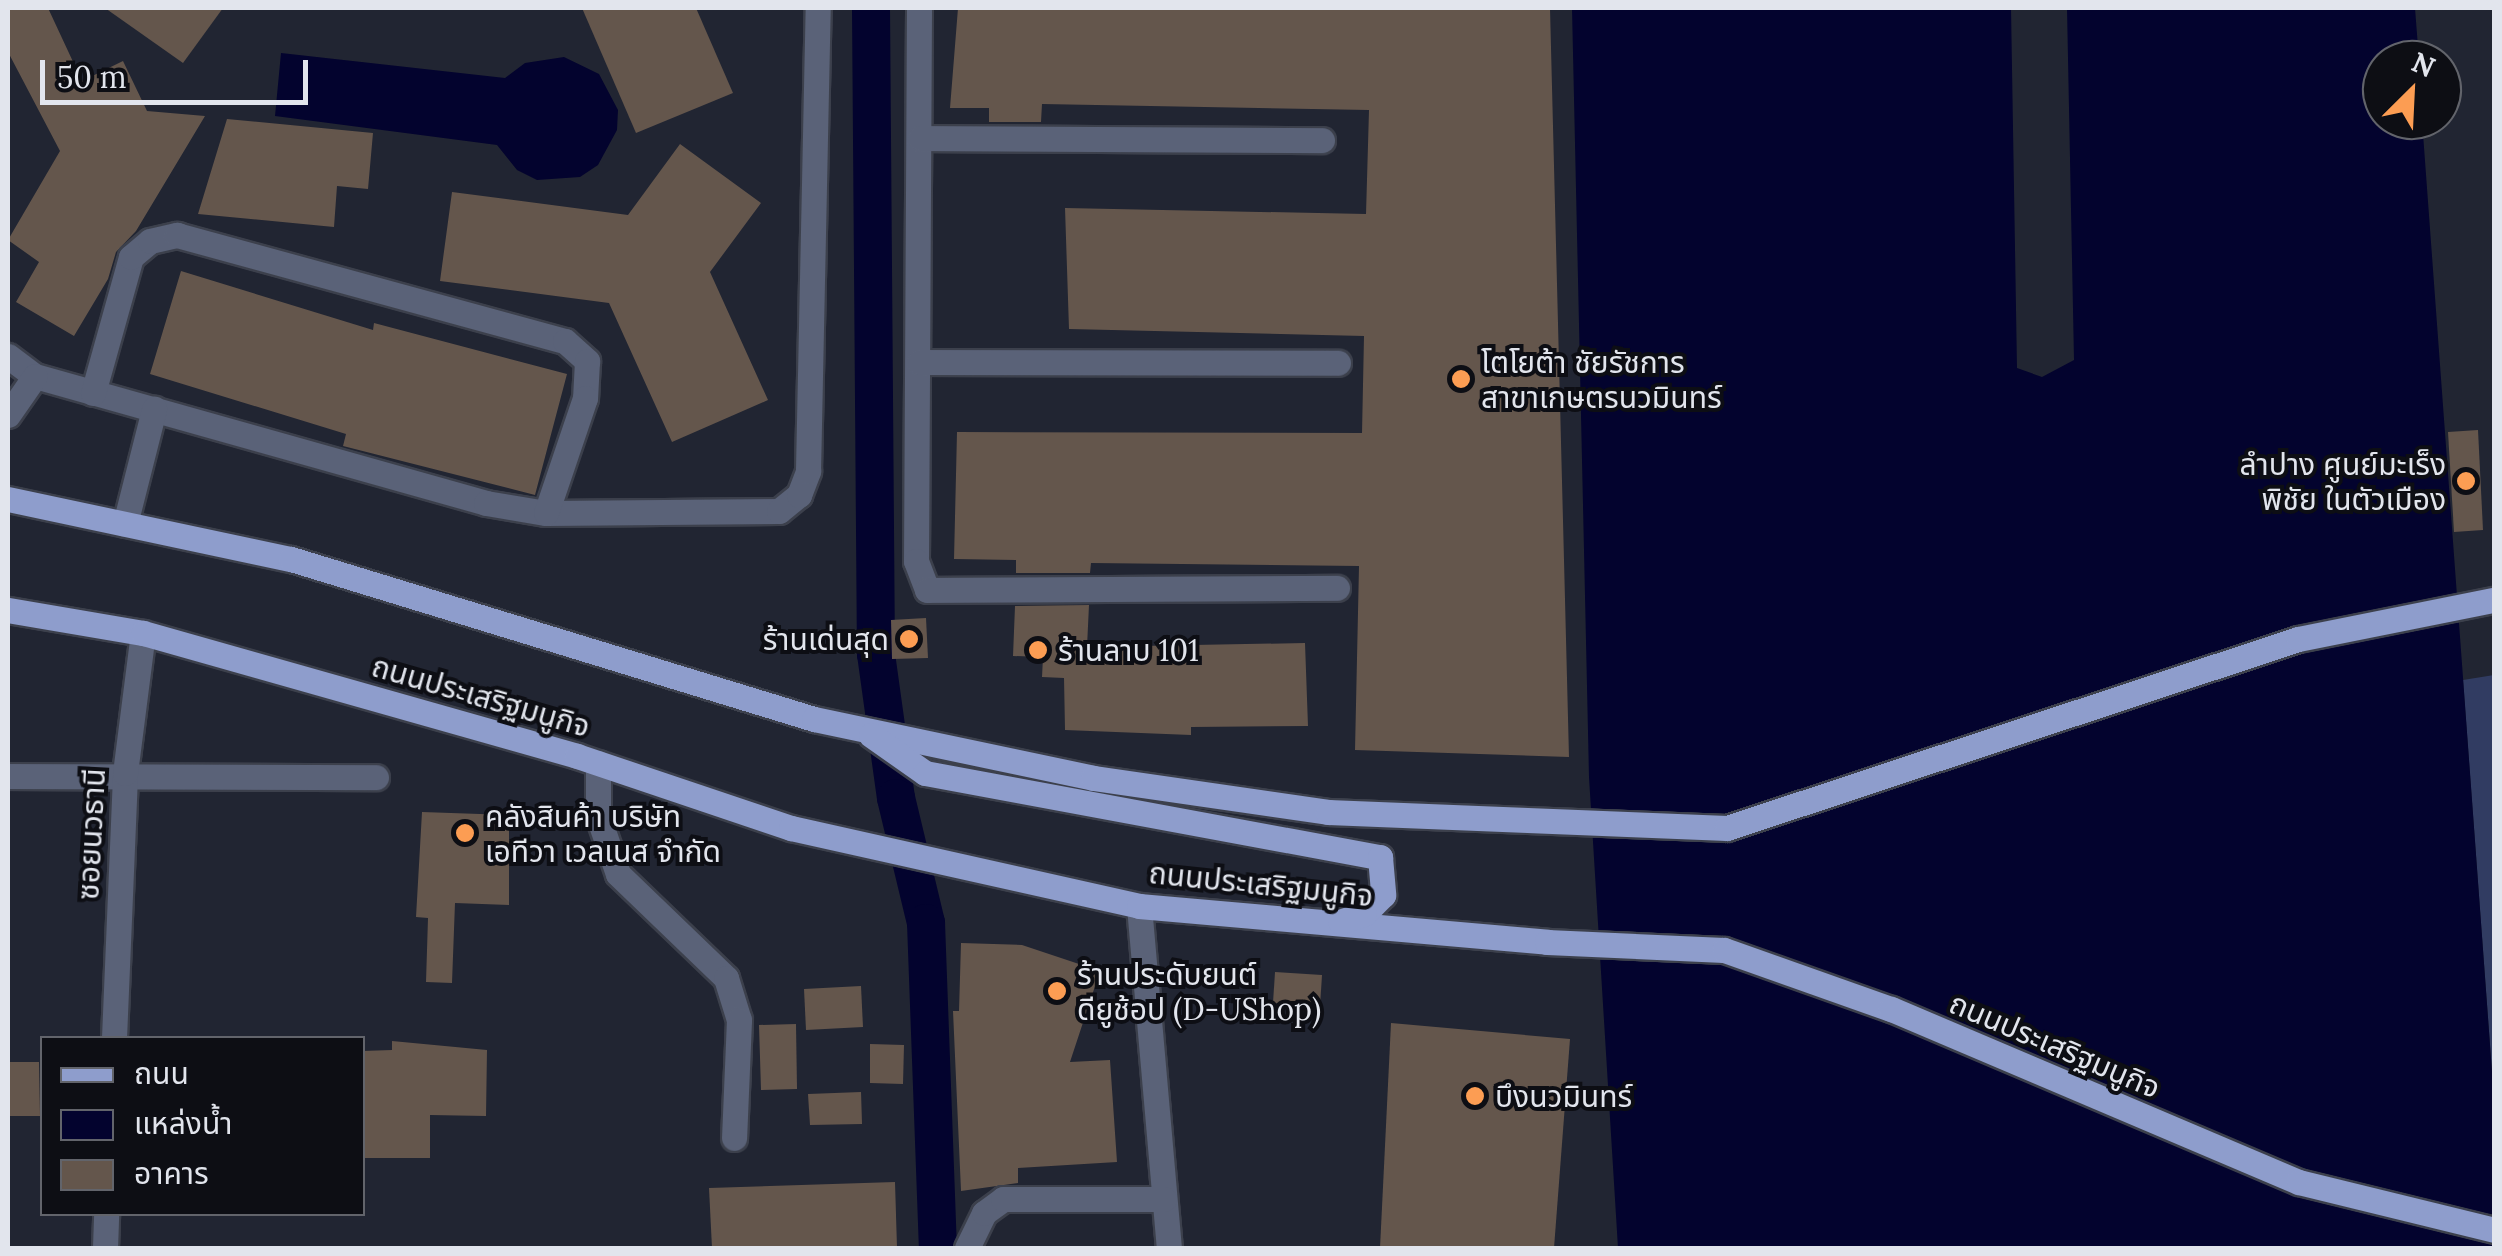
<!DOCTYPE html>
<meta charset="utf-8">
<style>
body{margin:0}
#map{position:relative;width:2502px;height:1256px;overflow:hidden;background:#212532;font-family:Lora,"Noto Sans Thai",serif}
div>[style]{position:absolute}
.green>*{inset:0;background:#313c62}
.water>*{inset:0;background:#03032e}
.canal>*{height:38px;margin:-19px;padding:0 19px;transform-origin:19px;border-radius:19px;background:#03032e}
.building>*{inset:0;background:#64564c}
.roads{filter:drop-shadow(2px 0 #3c404c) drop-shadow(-2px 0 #3c404c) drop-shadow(0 2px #3c404c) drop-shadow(0 -2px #3c404c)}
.minor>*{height:25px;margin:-12.5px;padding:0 12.5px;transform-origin:12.5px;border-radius:12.5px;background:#5a6278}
.major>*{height:25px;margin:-12.5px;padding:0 12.5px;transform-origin:12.5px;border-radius:12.5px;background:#8e9dcc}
.dots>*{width:28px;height:28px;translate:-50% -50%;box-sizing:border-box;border:5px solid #0d0e14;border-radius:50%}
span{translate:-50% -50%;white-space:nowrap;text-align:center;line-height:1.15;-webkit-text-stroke:8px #0d0e14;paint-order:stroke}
.poi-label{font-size:30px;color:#e2e5ed}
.left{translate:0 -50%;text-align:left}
.right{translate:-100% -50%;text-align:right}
.street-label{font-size:30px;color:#e2e5ed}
.frame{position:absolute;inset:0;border:10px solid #e2e5ed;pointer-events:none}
.legend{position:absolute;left:40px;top:1036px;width:325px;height:180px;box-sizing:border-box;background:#0d0e14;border:2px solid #62646b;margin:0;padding:12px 18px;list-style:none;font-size:30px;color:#e2e5ed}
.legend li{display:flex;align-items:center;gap:20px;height:50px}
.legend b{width:50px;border:2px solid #62646b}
.north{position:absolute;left:2362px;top:40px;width:100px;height:100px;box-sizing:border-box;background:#0d0e14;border:2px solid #62646b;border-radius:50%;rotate:24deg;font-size:28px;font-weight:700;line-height:40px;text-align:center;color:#e2e5ed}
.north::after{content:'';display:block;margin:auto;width:35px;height:45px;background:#fc9d53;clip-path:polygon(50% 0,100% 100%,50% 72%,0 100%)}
.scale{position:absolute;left:40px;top:60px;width:268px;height:45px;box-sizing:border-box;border:5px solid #e2e5ed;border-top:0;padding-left:12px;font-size:30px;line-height:35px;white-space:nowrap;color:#e2e5ed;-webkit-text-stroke:8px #0d0e14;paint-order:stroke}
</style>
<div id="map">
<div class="green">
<div style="clip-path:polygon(2494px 675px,2494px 1099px,2463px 680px)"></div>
</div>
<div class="water">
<div style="clip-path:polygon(1572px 8px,2011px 8px,2017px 368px,2042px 377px,2074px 360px,2067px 8px,2415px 8px,2419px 60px,2382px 60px,2382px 120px,2422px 120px,2494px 1099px,2494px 1248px,1618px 1248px,1589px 777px)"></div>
<div style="clip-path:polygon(281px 53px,505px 78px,525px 63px,564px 57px,599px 74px,618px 110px,617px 130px,598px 165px,580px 177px,537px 180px,517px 170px,497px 145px,275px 116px)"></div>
</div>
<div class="canal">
<div style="left:871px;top:8px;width:646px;rotate:89.56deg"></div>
<div style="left:876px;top:654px;width:145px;rotate:82.1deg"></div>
<div style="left:896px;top:798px;width:129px;rotate:76.5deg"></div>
<div style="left:926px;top:923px;width:325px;rotate:87.9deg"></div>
</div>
<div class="building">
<div style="clip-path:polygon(8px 8px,48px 8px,82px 81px,123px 61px,147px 111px,205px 116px,136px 231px,116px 252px,108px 279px,74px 336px,16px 302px,39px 262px,8px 240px,60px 151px,8px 52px)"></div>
<div style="clip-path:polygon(105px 8px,223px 8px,183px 63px)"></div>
<div style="clip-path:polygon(582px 8px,696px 8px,733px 93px,636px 133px)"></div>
<div style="clip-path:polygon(958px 8px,1550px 8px,1569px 757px,1355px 750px,1359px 566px,1091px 563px,1090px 573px,1016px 573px,1016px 560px,954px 559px,957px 432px,1362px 433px,1364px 336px,1069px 329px,1065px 208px,1366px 214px,1369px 110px,1042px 104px,1041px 122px,989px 122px,989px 108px,950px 108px)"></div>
<div style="clip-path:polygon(227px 119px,373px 133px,368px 189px,337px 186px,334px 227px,198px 214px)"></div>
<div style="clip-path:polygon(680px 144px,761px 203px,710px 272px,768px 400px,672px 442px,609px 303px,440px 281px,452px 192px,628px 215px)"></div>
<div style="clip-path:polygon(181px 271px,373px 330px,374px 323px,567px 374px,535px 495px,343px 446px,346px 434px,150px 374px)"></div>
<div style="clip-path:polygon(2478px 430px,2483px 530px,2454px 532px,2448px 432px)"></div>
<div style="clip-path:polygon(1089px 605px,1087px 647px,1305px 643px,1308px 726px,1191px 727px,1191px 735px,1065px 730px,1064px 678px,1042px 677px,1043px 657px,1013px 656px,1015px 606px)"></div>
<div style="clip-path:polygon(926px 618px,928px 658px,892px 659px,891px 620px)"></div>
<div style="clip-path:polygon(422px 812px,509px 815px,509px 905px,455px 903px,452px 983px,426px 982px,428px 918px,416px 917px)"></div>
<div style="clip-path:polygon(961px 943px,1022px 945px,1100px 971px,1070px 1062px,1110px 1060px,1117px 1162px,1018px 1168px,1018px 1183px,961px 1191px,953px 1011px,959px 1011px)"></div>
<div style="clip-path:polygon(1275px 972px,1322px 975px,1320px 1006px,1273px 1003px)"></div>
<div style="clip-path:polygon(861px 986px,863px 1027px,806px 1030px,804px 989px)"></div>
<div style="clip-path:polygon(1391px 1023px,1570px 1039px,1554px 1248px,1380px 1248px)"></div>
<div style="clip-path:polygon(796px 1024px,797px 1089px,761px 1090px,759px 1025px)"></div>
<div style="clip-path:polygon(392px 1041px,487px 1050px,486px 1116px,430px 1115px,430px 1158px,362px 1158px,362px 1051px,392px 1050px)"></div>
<div style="clip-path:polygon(870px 1044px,904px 1045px,903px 1084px,870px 1083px)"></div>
<div style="clip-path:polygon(8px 1062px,39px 1062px,40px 1116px,8px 1116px)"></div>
<div style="clip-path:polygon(861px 1092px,862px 1124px,810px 1125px,808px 1094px)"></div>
<div style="clip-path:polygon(895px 1182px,897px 1248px,712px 1248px,709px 1188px)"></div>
</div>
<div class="roads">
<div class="minor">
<div style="left:919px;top:8px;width:553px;rotate:90.31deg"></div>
<div style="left:916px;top:561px;width:31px;rotate:69deg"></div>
<div style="left:927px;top:590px;width:410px;rotate:-0.3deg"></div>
<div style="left:920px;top:138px;width:402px;rotate:0.3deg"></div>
<div style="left:8px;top:356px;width:34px;rotate:37deg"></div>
<div style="left:35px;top:376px;width:469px;rotate:15.7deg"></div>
<div style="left:486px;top:503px;width:61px;rotate:9.5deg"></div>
<div style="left:546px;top:513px;width:233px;rotate:-0.5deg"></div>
<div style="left:779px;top:511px;width:26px;rotate:-39deg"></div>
<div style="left:799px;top:495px;width:26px;rotate:-69deg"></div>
<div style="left:808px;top:471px;width:463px;rotate:-88.8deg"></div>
<div style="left:919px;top:362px;width:419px;rotate:0.1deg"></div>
<div style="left:93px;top:393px;width:141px;rotate:-74.4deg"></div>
<div style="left:131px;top:257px;width:25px;rotate:-40deg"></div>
<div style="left:150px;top:241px;width:28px;rotate:-13deg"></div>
<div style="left:177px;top:235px;width:402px;rotate:15.3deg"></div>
<div style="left:565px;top:341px;width:30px;rotate:42deg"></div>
<div style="left:587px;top:361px;width:37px;rotate:93deg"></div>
<div style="left:585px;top:398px;width:121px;rotate:108.7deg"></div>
<div style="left:8px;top:415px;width:47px;rotate:-55.3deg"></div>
<div style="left:125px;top:524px;width:119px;rotate:-75.8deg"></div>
<div style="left:598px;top:763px;width:53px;rotate:90deg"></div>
<div style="left:598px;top:816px;width:61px;rotate:71deg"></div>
<div style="left:618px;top:874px;width:150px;rotate:43.9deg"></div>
<div style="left:726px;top:978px;width:44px;rotate:72.8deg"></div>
<div style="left:739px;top:1020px;width:118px;rotate:92.4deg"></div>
<div style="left:8px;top:776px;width:368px;rotate:0.2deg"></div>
<div style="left:1139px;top:906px;width:343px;rotate:85deg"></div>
<div style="left:114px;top:1038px;width:265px;rotate:-87.6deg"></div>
<div style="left:125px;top:773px;width:141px;rotate:-82.7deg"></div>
<div style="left:105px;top:1248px;width:34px;rotate:-88deg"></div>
<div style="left:967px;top:1248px;width:39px;rotate:-64deg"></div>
<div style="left:984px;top:1213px;width:24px;rotate:-36deg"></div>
<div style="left:1003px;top:1199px;width:161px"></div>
</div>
<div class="major">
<div style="left:8px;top:499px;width:289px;rotate:12deg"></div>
<div style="left:291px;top:559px;width:547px;rotate:17.01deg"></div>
<div style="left:814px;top:719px;width:285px;rotate:11.9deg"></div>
<div style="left:1093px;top:778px;width:237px;rotate:8.2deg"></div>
<div style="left:1328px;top:812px;width:399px;rotate:2.3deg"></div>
<div style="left:1727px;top:828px;width:601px;rotate:-18.31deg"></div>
<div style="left:2298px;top:639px;width:200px;rotate:-11.3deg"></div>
<div style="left:8px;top:610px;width:137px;rotate:9.7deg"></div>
<div style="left:143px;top:633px;width:451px;rotate:15.8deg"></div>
<div style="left:577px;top:756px;width:226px;rotate:18.6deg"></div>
<div style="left:791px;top:828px;width:357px;rotate:12.6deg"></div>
<div style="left:1139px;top:906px;width:410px;rotate:5deg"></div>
<div style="left:1547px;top:942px;width:177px;rotate:2.6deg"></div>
<div style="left:1724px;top:950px;width:177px;rotate:19.5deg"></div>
<div style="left:1891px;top:1009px;width:443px;rotate:23deg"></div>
<div style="left:2299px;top:1182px;width:201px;rotate:13.8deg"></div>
<div style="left:871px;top:735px;width:66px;rotate:35.1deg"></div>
<div style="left:925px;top:773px;width:463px;rotate:10.5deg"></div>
<div style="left:1380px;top:857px;width:38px;rotate:85deg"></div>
<div style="left:1383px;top:895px;width:27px;rotate:135deg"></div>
<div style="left:1364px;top:914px;width:25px;rotate:162deg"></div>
</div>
</div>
<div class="dots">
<div style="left:1461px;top:379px;background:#fc9d53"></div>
<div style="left:2466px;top:481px;background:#fc9d53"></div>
<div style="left:909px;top:639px;background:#fc9d53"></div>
<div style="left:1038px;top:650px;background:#fc9d53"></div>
<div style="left:465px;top:833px;background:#fc9d53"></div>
<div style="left:1057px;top:991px;background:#fc9d53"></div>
<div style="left:1475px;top:1096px;background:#fc9d53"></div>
</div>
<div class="poi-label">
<span class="left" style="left:1481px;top:379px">โตโยต้า ชัยรัชการ<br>สาขาเกษตรนวมินทร์</span>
<span class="right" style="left:2446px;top:481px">ลำปาง ศูนย์มะเร็ง<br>พิชัย ในตัวเมือง</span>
<span class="right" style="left:889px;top:639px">ร้านเด่นสุด</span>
<span class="left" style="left:1058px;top:650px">ร้านลาบ 101</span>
<span class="left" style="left:485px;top:833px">คลังสินค้า บริษัท<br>เอทีวา เวลเนส จำกัด</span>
<span class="left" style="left:1077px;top:991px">ร้านประดับยนต์<br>ดียูช้อป (D-UShop)</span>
<span class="left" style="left:1495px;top:1096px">บึงนวมินทร์</span>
</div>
<div class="street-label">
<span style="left:481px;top:696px;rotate:16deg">ถนนประเสริฐมนูกิจ</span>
<span style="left:91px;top:834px;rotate:-87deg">ซอยนวธานี</span>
<span style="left:1261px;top:884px;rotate:6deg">ถนนประเสริฐมนูกิจ</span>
<span style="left:2055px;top:1045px;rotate:23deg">ถนนประเสริฐมนูกิจ</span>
</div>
<div class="frame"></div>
<ul class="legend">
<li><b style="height:12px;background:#8e9dcc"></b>ถนน</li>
<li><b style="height:28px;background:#03032e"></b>แหล่งน้ำ</li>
<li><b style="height:28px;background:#64564c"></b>อาคาร</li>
</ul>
<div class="north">N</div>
<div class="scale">50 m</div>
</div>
